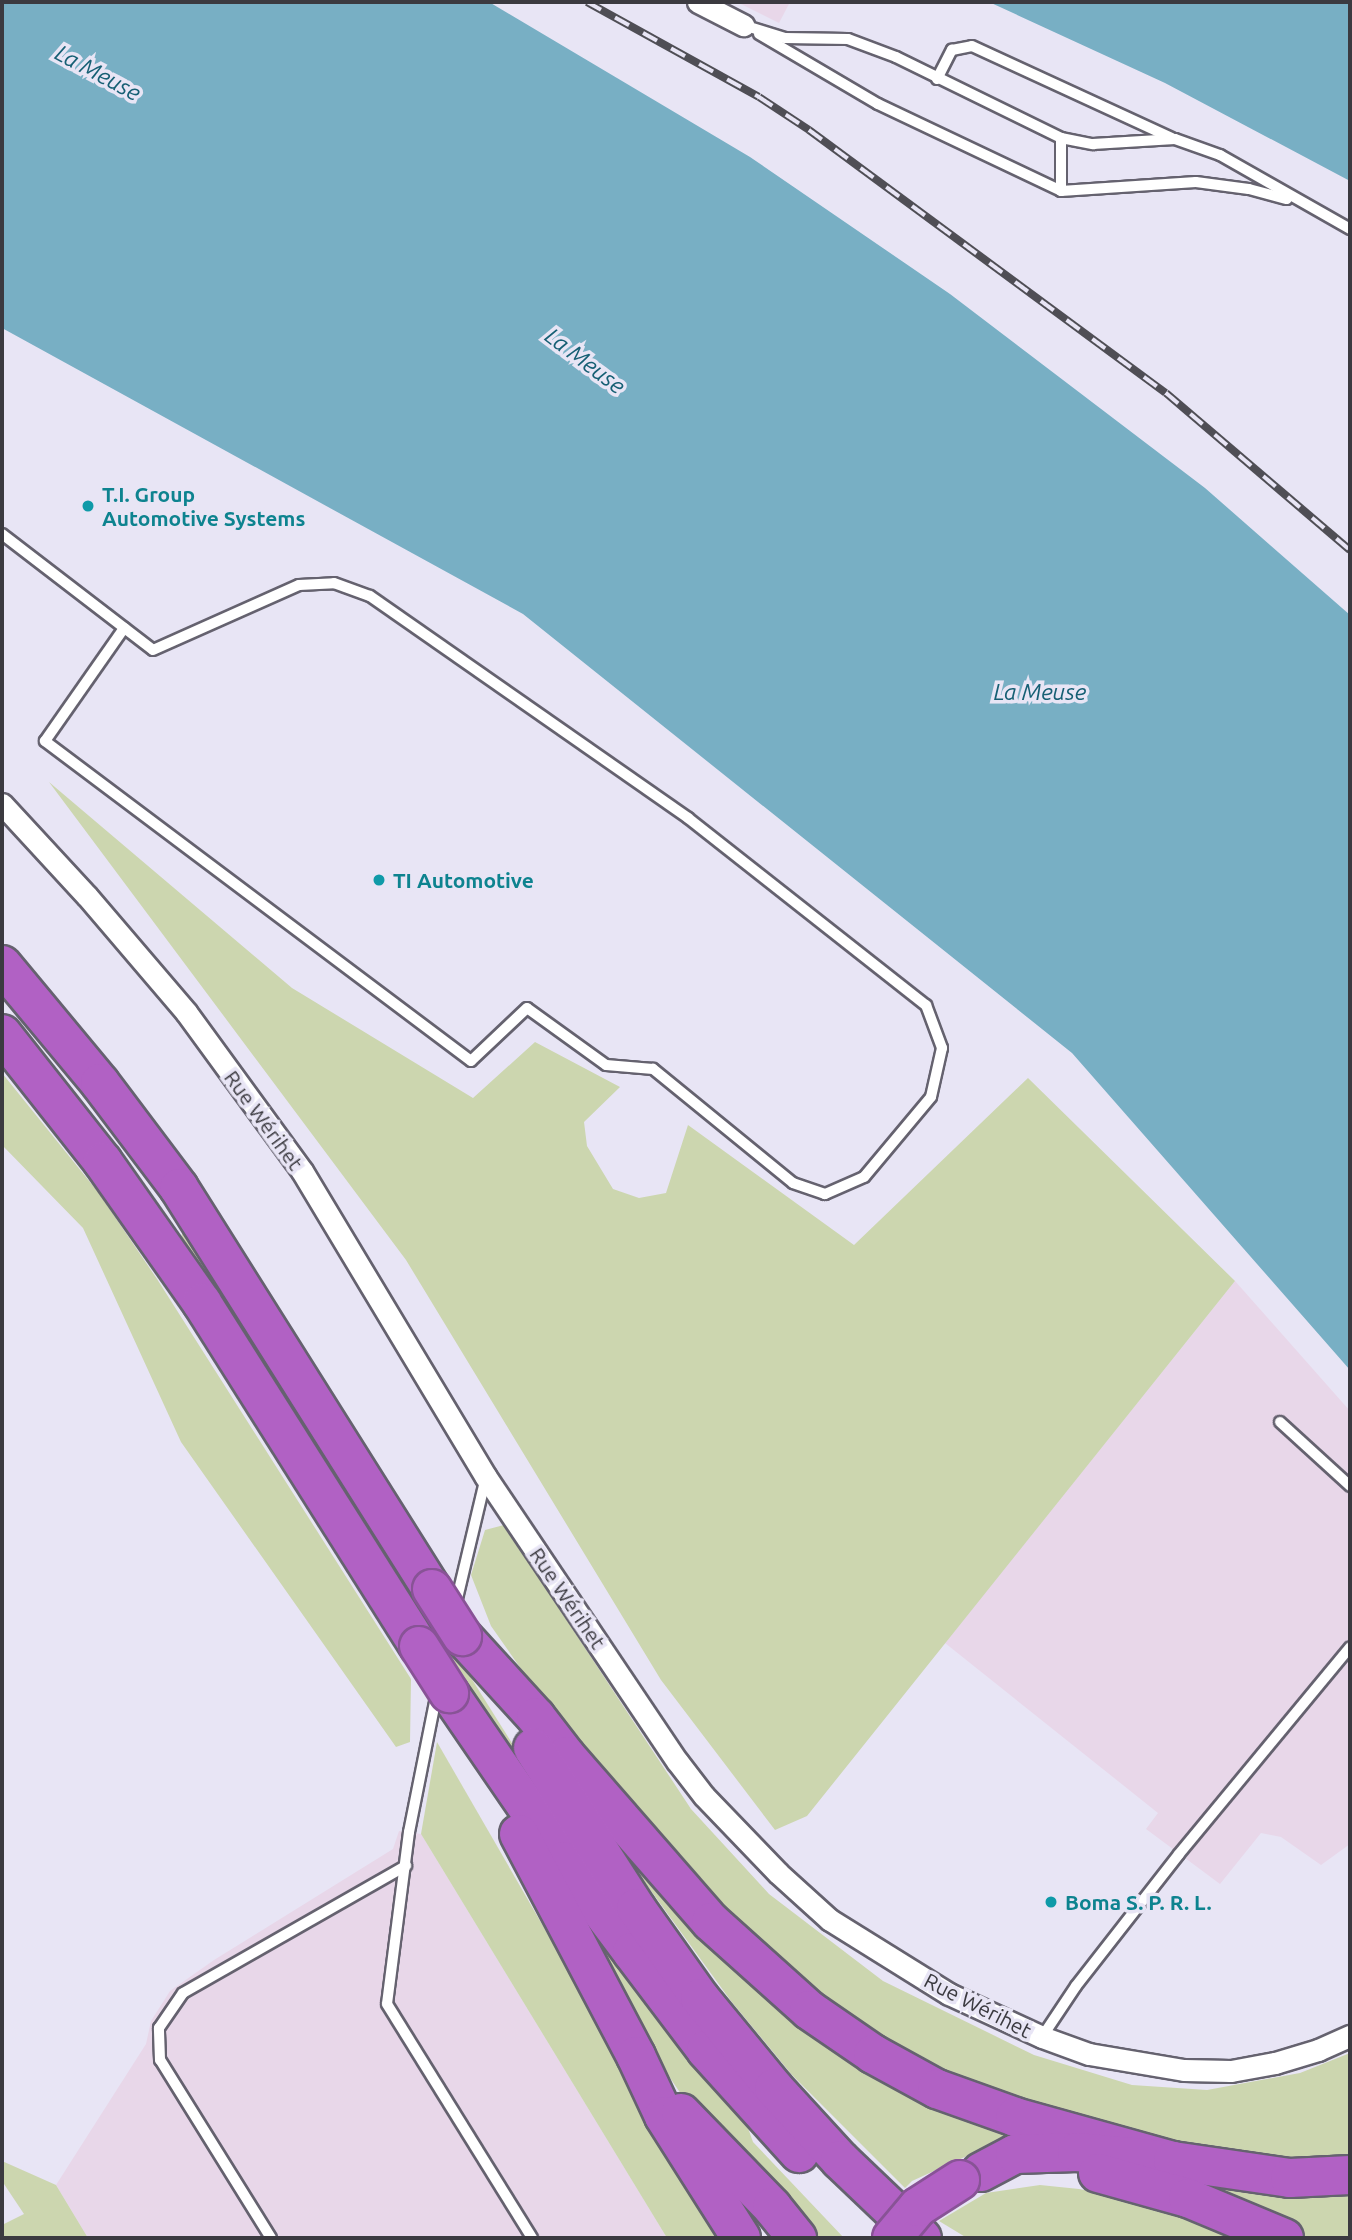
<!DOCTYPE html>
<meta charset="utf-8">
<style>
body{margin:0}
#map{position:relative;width:1352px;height:2240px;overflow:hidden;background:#e8e5f5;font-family:Ubuntu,sans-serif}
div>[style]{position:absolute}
.industrial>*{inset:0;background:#e8d7e9}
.green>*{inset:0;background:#ccd6af}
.water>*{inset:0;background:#78afc4}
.roads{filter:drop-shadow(2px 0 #65626f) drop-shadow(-2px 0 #65626f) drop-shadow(0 2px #65626f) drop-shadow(0 -2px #65626f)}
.service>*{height:10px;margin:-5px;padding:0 5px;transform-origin:5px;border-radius:5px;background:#fff}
.minor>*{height:21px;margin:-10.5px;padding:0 10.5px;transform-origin:10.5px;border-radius:10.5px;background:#fff}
.motorway>*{height:38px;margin:-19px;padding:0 19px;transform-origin:19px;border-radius:19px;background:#b161c4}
.rail>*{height:8px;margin-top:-4px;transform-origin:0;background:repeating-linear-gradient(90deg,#e8e5f5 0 16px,#4f4e55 0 32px);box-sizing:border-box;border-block:2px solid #4f4e55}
.bridges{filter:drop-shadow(2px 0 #885396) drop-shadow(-2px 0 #885396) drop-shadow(0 2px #885396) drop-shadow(0 -2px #885396)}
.motorway-bridge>*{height:38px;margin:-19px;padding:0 19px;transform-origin:19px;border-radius:19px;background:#b161c4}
.dots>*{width:19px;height:19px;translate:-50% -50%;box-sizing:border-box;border:4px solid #e8e5f5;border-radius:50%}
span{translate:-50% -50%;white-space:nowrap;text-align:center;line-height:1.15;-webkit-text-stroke:7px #e8e5f5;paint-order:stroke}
.culture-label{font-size:21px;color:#0d838f;font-weight:700}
.left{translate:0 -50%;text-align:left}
.street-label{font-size:21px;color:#3b3a40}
.water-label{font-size:23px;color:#165f74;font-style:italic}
.frame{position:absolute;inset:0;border:4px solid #3b3a40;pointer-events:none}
</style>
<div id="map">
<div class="industrial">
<div style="clip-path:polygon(737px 2px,790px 2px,779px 23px)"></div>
<div style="clip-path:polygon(1235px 1281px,1350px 1411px,1350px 1844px,1321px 1865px,1281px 1837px,1261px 1833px,1220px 1884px,1146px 1829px,1158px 1813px,945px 1643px)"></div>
<div style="clip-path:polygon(399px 1831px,421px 1834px,667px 2238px,88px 2238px,56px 2185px,146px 2044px,151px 2021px,170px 1991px,214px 1960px,393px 1849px)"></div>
</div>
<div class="green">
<div style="clip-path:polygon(49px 782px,292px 988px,473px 1098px,535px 1042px,620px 1087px,584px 1122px,587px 1146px,613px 1189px,639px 1198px,666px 1193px,688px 1125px,854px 1245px,1028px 1078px,1235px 1281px,807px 1816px,775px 1830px,661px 1680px,406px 1260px)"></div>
<div style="clip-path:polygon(2px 1073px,98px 1192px,157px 1279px,411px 1679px,410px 1742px,396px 1747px,181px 1442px,83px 1228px,2px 1145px)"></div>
<div style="clip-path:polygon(184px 1220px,520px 1756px,511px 1761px,181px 1240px)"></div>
<div style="clip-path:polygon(504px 1525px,691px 1809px,769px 1894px,883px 1981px,1034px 2055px,1132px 2085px,1207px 2090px,1300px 2073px,1350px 2053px,1350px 2161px,1227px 2157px,994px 2098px,901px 2052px,824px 2001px,753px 1942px,545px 1703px,491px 1626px,471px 1575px,485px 1530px)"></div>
<div style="clip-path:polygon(437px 1742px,723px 2238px,667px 2238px,421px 1834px)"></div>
<div style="clip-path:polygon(596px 1807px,728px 1953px,1043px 2142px,1002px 2144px,980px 2150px,912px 2181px,905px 2188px,792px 2075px,731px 2001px,646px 1884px)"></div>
<div style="clip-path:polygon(572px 1903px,630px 1982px,748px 2128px,753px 2142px,844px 2238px,810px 2238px,696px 2116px,647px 2044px)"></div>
<div style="clip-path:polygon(2px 2161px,56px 2185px,88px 2238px,2px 2238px,2px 2225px,24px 2214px,2px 2181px)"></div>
<div style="clip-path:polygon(1229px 2183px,1350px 2190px,1350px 2238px,1304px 2238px,1209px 2187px)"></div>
<div style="clip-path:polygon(1040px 2185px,1079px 2189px,1135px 2200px,1198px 2220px,1243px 2238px,967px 2238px,939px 2221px,986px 2193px)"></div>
</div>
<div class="water">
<div style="clip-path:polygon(2px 2px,489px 2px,750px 157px,950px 294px,1205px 488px,1350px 615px,1350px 1370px,1072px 1053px,523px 614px,2px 328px)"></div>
<div style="clip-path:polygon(989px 2px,1350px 2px,1350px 181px,1165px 83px)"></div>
</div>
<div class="roads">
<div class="service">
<div style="left:743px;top:25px;width:44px;rotate:17.2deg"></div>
<div style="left:785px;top:38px;width:63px;rotate:0.9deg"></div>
<div style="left:848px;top:39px;width:51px;rotate:20.6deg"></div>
<div style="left:896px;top:57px;width:184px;rotate:26.1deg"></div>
<div style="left:1061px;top:138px;width:33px;rotate:11deg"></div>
<div style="left:1093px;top:144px;width:82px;rotate:-3.5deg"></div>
<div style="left:1175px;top:139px;width:48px;rotate:19.6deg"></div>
<div style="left:1220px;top:155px;width:150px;rotate:29.6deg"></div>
<div style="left:759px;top:34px;width:138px;rotate:30.5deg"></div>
<div style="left:878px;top:104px;width:203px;rotate:25.4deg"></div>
<div style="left:1061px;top:191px;width:135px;rotate:-3.8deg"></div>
<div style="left:1196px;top:182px;width:53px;rotate:7.5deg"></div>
<div style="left:1249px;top:189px;width:39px;rotate:15deg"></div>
<div style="left:937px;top:79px;width:33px;rotate:-63deg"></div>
<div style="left:952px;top:50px;width:20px;rotate:-11deg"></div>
<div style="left:972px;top:46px;width:220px;rotate:24.7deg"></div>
<div style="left:1061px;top:138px;width:53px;rotate:90deg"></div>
<div style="left:2px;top:534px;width:190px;rotate:37.5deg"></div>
<div style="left:153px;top:650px;width:160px;rotate:-24deg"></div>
<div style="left:299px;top:585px;width:35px;rotate:-3deg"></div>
<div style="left:334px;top:583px;width:38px;rotate:20deg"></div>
<div style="left:370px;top:596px;width:388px;rotate:34.9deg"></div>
<div style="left:688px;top:818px;width:303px;rotate:38.2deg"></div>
<div style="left:926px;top:1005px;width:46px;rotate:69.6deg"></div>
<div style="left:942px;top:1048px;width:50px;rotate:102.7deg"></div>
<div style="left:931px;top:1097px;width:104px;rotate:129.9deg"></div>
<div style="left:864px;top:1177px;width:43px;rotate:156.4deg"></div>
<div style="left:825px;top:1194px;width:34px;rotate:-161deg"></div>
<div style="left:793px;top:1183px;width:181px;rotate:-140.8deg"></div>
<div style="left:653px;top:1069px;width:47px;rotate:-175.1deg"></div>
<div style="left:606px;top:1065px;width:97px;rotate:-144.2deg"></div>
<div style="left:527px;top:1008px;width:77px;rotate:136.6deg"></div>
<div style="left:471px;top:1061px;width:533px;rotate:-143.09deg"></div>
<div style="left:45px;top:741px;width:138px;rotate:-55deg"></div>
<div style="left:1280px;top:1422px;width:95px;rotate:42.4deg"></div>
<div style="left:455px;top:1607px;width:134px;rotate:-76.6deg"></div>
<div style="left:437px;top:1692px;width:143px;rotate:101.3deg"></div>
<div style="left:409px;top:1832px;width:173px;rotate:97.3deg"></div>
<div style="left:387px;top:2004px;width:275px;rotate:58.2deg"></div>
<div style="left:1042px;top:2037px;width:61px;rotate:-56.3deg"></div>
<div style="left:1076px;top:1986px;width:167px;rotate:-52deg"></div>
<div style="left:1179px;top:1854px;width:268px;rotate:-50.4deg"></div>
<div style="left:271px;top:2238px;width:210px;rotate:-121.9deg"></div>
<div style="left:160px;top:2060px;width:32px;rotate:-92deg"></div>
<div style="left:159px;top:2028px;width:42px;rotate:-55.6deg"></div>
<div style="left:183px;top:1993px;width:257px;rotate:-29.7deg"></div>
</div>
<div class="minor">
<div style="left:698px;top:2px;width:51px;rotate:27.1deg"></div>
<div style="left:2px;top:804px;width:125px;rotate:47.3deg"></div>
<div style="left:87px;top:896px;width:153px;rotate:49.5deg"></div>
<div style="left:186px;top:1012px;width:197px;rotate:53.9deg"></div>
<div style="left:302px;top:1171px;width:357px;rotate:59deg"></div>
<div style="left:486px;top:1477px;width:342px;rotate:56.1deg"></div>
<div style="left:677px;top:1761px;width:44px;rotate:52.4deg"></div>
<div style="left:704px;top:1796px;width:107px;rotate:46.1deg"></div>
<div style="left:778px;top:1873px;width:70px;rotate:42.1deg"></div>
<div style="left:830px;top:1920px;width:140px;rotate:31.9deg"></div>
<div style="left:949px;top:1994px;width:102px;rotate:24.8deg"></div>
<div style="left:1042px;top:2037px;width:50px;rotate:19.9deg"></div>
<div style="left:1089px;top:2054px;width:96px;rotate:9.6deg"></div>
<div style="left:1184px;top:2070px;width:47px;rotate:1.2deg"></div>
<div style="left:1231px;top:2071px;width:45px;rotate:-10.3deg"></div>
<div style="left:1275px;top:2063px;width:45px;rotate:-16.8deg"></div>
<div style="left:1318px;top:2050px;width:35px;rotate:-24deg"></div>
</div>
<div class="motorway">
<div style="left:2px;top:965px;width:153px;rotate:50.3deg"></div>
<div style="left:100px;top:1083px;width:131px;rotate:53deg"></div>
<div style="left:179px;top:1188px;width:474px;rotate:57.8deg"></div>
<div style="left:2px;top:1034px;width:163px;rotate:51.7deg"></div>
<div style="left:103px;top:1162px;width:172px;rotate:54.9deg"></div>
<div style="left:202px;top:1303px;width:406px;rotate:57.7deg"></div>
<div style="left:462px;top:1636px;width:110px;rotate:47.6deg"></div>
<div style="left:536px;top:1717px;width:49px;rotate:52.4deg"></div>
<div style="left:566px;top:1756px;width:220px;rotate:48.9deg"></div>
<div style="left:711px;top:1922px;width:132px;rotate:41.9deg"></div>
<div style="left:809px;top:2010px;width:78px;rotate:34.5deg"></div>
<div style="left:873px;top:2054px;width:73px;rotate:28.7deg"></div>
<div style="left:937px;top:2089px;width:83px;rotate:19.7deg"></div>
<div style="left:1015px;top:2117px;width:164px;rotate:15.6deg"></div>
<div style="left:449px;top:1693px;width:204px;rotate:55.6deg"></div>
<div style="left:564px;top:1861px;width:114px;rotate:53.2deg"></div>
<div style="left:632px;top:1952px;width:123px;rotate:52.9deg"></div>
<div style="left:706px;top:2050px;width:139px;rotate:47.9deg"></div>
<div style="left:533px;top:1748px;width:190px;rotate:57.2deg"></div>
<div style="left:636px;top:1908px;width:110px;rotate:54.6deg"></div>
<div style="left:700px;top:1998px;width:117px;rotate:50.6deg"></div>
<div style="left:774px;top:2088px;width:98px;rotate:47.5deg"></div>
<div style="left:840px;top:2160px;width:113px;rotate:43.6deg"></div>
<div style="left:519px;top:1834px;width:251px;rotate:62.2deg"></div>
<div style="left:636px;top:2056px;width:66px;rotate:65deg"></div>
<div style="left:664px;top:2116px;width:144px;rotate:57.7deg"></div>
<div style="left:681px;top:2113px;width:131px;rotate:45.9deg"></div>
<div style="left:772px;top:2207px;width:40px;rotate:51deg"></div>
<div style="left:981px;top:2172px;width:38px;rotate:-28deg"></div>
<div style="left:1015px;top:2154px;width:62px;rotate:-1.8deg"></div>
<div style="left:1077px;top:2152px;width:96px;rotate:5.4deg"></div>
<div style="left:1173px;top:2161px;width:118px;rotate:8.3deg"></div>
<div style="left:1290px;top:2178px;width:60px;rotate:-2.9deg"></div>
<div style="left:1098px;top:2173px;width:93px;rotate:15.5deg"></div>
<div style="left:1188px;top:2198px;width:104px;rotate:22.6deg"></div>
</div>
</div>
<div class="rail">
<div style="left:587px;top:2px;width:196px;rotate:28.9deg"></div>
<div style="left:759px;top:97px;width:60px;rotate:33.4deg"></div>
<div style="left:809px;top:130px;width:443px;rotate:36.4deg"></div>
<div style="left:1166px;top:393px;width:242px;rotate:40.5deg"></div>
</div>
<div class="bridges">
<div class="motorway-bridge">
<div style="left:432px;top:1589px;width:56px;rotate:57.4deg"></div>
<div style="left:419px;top:1646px;width:56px;rotate:57.4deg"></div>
<div style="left:892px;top:2238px;width:40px;rotate:-50deg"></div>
<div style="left:918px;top:2207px;width:50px;rotate:-32.7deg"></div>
</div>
</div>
<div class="dots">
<div style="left:88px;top:506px;background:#0f9aa8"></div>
<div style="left:379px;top:880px;background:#0f9aa8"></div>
<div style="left:1051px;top:1902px;background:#0f9aa8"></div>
</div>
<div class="culture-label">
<span class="left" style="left:102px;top:506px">T.I. Group<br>Automotive Systems</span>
<span class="left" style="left:393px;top:880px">TI Automotive</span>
<span class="left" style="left:1065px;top:1902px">Boma S. P. R. L.</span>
</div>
<div class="street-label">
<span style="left:264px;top:1120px;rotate:54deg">Rue Wérihet</span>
<span style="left:568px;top:1598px;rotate:56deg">Rue Wérihet</span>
<span style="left:978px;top:2005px;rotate:27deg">Rue Wérihet</span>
</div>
<div class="water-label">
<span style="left:98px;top:73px;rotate:28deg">La Meuse</span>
<span style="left:585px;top:361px;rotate:37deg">La Meuse</span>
<span style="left:1040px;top:692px">La Meuse</span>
</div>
<div class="frame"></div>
</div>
